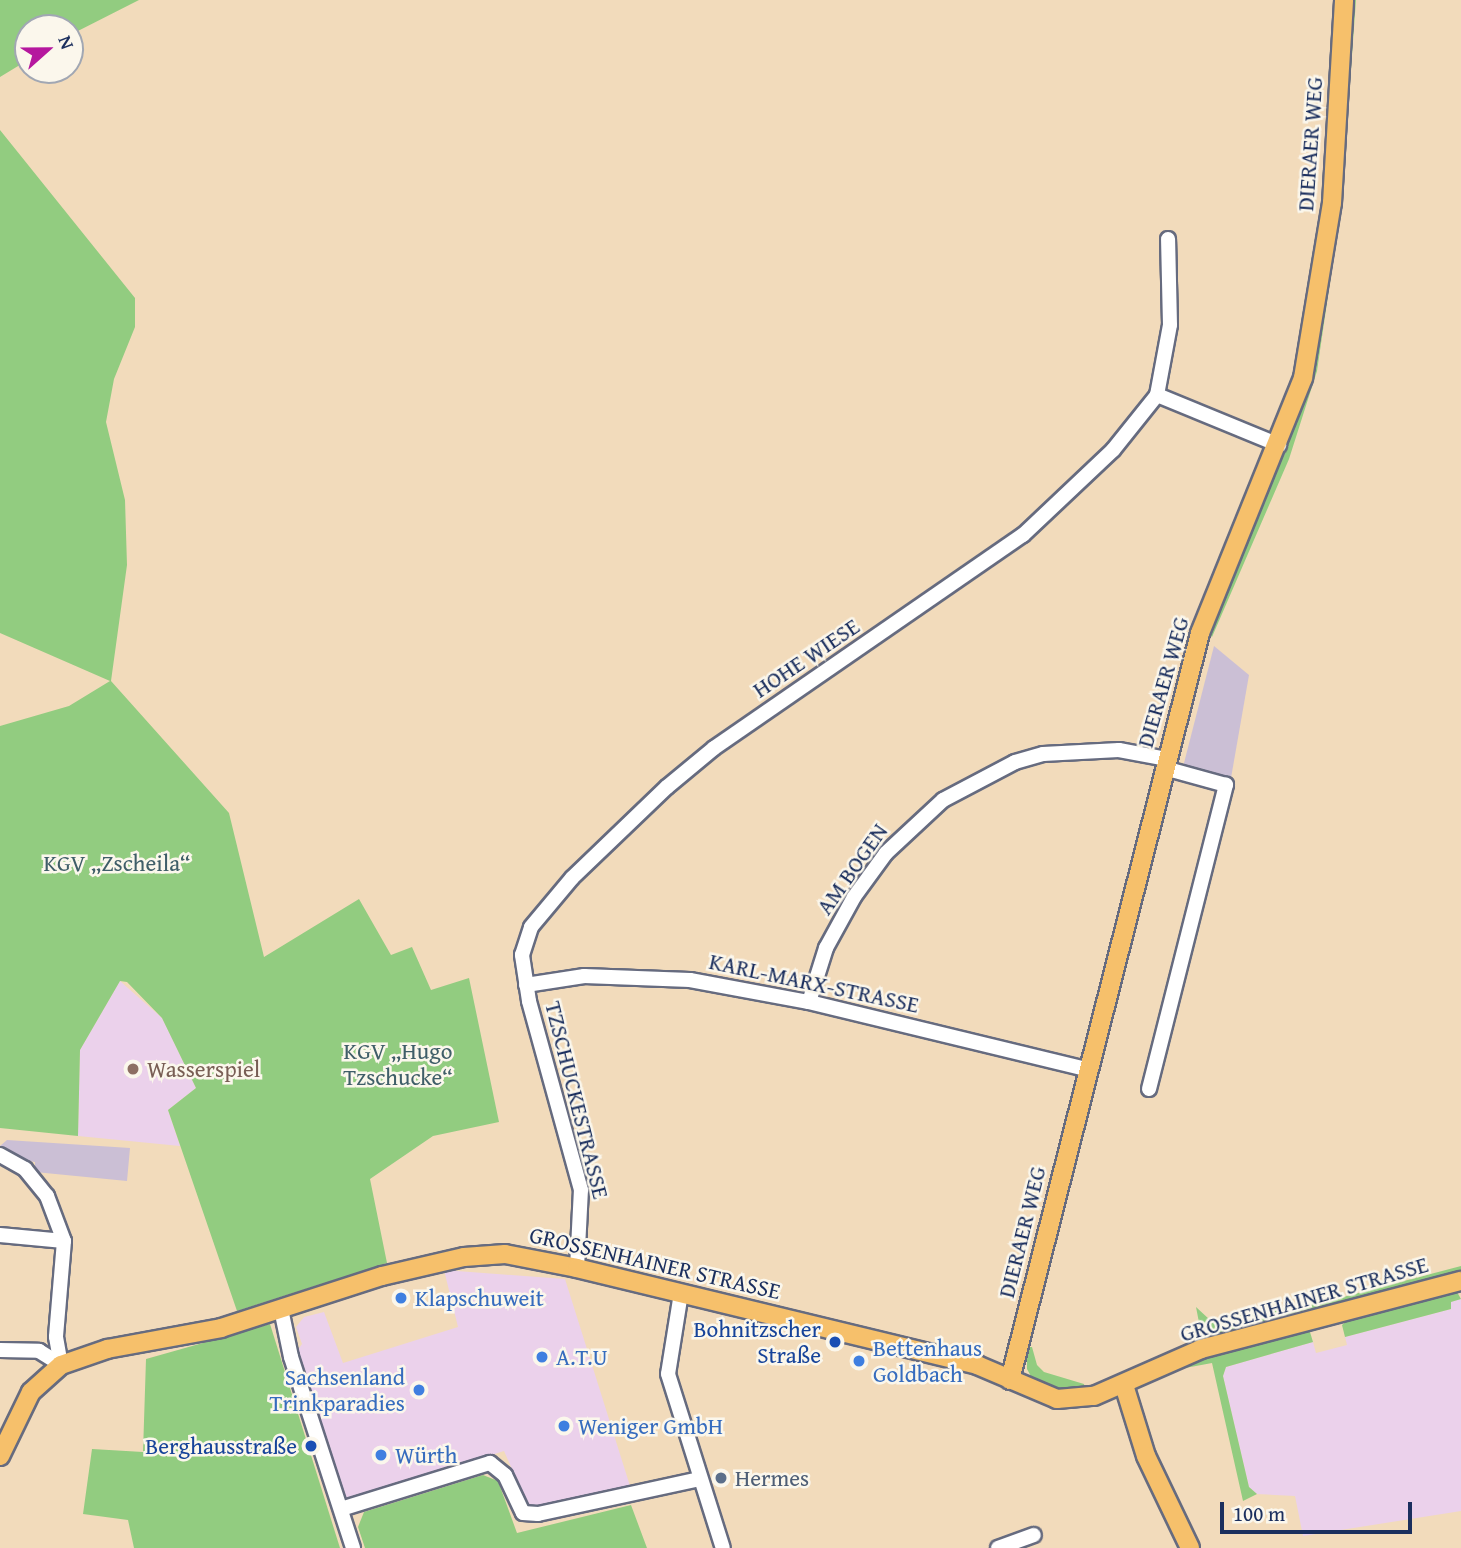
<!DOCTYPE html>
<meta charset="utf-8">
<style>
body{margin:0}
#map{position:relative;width:1461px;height:1548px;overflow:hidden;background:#f2dbbb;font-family:"Gentium Book Plus",serif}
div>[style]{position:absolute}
.built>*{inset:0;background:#ebd1eb}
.industrial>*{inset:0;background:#cbbfd5}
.green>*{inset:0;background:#92cc80}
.roads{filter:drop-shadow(2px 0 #666b7f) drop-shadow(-2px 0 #666b7f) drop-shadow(0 2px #666b7f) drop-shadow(0 -2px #666b7f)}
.minor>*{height:14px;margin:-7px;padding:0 7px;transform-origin:7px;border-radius:7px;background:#fff}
.major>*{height:18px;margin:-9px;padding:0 9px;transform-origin:9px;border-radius:9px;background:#f6c06b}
.dots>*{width:19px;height:19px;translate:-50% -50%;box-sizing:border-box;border:4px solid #fbf7ec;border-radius:50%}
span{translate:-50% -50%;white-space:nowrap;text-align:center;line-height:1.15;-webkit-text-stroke:5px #fbf7ec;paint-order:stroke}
.street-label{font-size:23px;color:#1b2f5e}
.park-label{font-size:23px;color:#3f5e68}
.education-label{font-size:23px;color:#785e54}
.left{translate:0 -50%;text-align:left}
.shop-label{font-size:23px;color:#366cbe}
.right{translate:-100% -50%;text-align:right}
.transit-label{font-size:23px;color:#164399}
.service-label{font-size:23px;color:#4e5e75}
.north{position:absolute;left:14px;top:14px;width:70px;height:70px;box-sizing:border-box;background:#fbf7ec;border:2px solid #a1a7b3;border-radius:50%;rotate:69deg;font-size:19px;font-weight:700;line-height:28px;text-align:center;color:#1b2f5e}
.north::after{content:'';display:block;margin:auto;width:24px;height:32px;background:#b5179e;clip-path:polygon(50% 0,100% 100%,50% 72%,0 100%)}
.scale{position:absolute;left:1220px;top:1502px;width:192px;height:32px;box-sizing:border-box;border:4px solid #1b2f5e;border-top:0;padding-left:9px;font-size:21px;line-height:24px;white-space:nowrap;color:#1b2f5e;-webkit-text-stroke:5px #fbf7ec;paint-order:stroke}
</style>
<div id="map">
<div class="built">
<div style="clip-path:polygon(120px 981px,162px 1018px,196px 1088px,168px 1110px,180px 1146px,78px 1136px,80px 1050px)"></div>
<div style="clip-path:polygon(444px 1270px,565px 1279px,630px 1486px,540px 1509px,527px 1503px,504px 1451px,343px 1502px,297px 1351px,302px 1344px,296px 1327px,304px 1317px,324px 1312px,343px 1363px,458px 1327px)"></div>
<div style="clip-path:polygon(1461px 1299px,1461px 1511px,1303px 1536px,1295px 1496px,1257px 1494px,1249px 1487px,1223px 1376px,1226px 1367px,1313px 1342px,1316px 1353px,1347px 1345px,1345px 1337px,1451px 1309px,1450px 1302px)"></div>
</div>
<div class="industrial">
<div style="clip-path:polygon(1214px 646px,1249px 675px,1231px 778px,1183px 767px)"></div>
<div style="clip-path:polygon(7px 1140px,130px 1148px,127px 1181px,35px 1172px,35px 1162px,22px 1160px,0 1146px)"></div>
</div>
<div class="green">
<div style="clip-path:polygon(0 0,139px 0,70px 35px,70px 28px,28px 28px,28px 60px,0 77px)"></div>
<div style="clip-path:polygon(1351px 0,1356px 0,1341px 207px,1317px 371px,1289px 459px,1212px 637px,1204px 629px,1305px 390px)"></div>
<div style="clip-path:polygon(0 130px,135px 298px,135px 327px,114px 379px,106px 422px,125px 500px,127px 565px,111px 681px,229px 813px,264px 957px,359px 899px,391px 955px,412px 947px,431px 990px,469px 978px,499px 1122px,433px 1136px,370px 1179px,387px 1263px,237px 1311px,168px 1110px,196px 1088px,162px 1018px,127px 982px,120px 981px,80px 1050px,78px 1136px,0 1128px,0 726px,69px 706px,110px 681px,0 633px)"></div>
<div style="clip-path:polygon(1461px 1266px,1461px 1273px,1202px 1338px,1196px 1307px,1210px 1320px,1328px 1301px)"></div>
<div style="clip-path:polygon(1457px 1292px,1461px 1299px,1451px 1302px,1451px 1309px,1345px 1337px,1342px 1325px,1349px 1319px)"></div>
<div style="clip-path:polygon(270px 1324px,340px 1548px,134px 1548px,128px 1520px,83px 1514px,92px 1449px,143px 1452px,146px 1359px)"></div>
<div style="clip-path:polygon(1303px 1331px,1310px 1332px,1313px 1342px,1226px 1367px,1223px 1376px,1249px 1487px,1257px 1494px,1243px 1501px,1212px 1363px,1169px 1371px,1202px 1357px)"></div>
<div style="clip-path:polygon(1027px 1347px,1032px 1347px,1037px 1365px,1044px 1372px,1084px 1384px,1085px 1389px,1061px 1390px,1033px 1380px,1027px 1369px)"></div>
<div style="clip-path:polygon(483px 1475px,498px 1481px,517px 1533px,631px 1505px,647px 1548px,365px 1548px,358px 1527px,364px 1512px)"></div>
</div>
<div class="roads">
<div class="minor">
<div style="left:1157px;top:395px;width:132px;rotate:22.3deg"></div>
<div style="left:526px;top:985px;width:59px;rotate:-8.8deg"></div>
<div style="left:584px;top:976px;width:106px;rotate:2.2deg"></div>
<div style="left:690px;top:980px;width:121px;rotate:10.5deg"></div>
<div style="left:809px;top:1002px;width:289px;rotate:13.6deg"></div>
<div style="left:809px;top:1002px;width:57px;rotate:-72.5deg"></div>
<div style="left:826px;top:948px;width:58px;rotate:-61.2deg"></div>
<div style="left:854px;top:897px;width:54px;rotate:-54deg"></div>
<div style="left:886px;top:853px;width:78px;rotate:-42.9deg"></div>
<div style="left:943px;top:800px;width:81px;rotate:-27.8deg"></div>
<div style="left:1015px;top:762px;width:29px;rotate:-16deg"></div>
<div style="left:1043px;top:754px;width:76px;rotate:-3deg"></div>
<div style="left:1119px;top:750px;width:48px;rotate:10.8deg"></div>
<div style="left:1149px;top:1089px;width:314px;rotate:-75.8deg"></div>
<div style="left:1226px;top:785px;width:64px;rotate:-164.7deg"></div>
<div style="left:0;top:1155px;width:29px;rotate:29deg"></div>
<div style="left:25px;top:1169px;width:35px;rotate:51deg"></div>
<div style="left:47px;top:1196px;width:48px;rotate:69.3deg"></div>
<div style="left:64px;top:1241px;width:96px;rotate:94.8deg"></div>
<div style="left:56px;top:1337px;width:28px;rotate:80deg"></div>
<div style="left:0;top:1235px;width:64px;rotate:5.4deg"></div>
<div style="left:577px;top:1268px;width:78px;rotate:-87.1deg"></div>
<div style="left:581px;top:1190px;width:196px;rotate:-105.4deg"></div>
<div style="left:529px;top:1001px;width:47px;rotate:-98.7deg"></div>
<div style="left:522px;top:955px;width:29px;rotate:-72deg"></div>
<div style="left:531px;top:927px;width:64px;rotate:-50.1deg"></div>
<div style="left:572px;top:878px;width:132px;rotate:-43.8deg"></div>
<div style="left:667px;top:787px;width:61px;rotate:-39.7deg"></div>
<div style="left:714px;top:748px;width:375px;rotate:-34.6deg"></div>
<div style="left:1023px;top:535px;width:124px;rotate:-43.4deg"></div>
<div style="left:1113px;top:450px;width:70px;rotate:-51.3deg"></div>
<div style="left:1157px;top:395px;width:71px;rotate:-79.5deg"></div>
<div style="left:1170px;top:325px;width:86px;rotate:-91.3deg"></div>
<div style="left:681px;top:1293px;width:82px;rotate:99.1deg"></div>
<div style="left:668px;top:1374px;width:182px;rotate:72.5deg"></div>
<div style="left:281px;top:1309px;width:49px;rotate:78.2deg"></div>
<div style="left:291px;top:1357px;width:201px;rotate:72deg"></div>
<div style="left:0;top:1350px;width:39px;rotate:1deg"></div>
<div style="left:39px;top:1351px;width:26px;rotate:32deg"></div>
<div style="left:341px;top:1509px;width:156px;rotate:-17.2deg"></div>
<div style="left:490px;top:1463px;width:19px;rotate:39deg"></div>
<div style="left:505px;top:1475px;width:42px;rotate:64.7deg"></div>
<div style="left:523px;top:1513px;width:15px;rotate:4deg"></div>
<div style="left:538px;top:1514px;width:166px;rotate:-12.2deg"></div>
<div style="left:998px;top:1548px;width:38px;rotate:-20deg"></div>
</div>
<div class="major">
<div style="left:1010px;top:1380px;width:771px;rotate:-75.73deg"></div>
<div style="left:1200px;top:633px;width:275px;rotate:-68deg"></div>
<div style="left:1303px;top:378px;width:177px;rotate:-80.6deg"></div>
<div style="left:1332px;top:203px;width:203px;rotate:-86.6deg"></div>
<div style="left:1124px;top:1385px;width:74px;rotate:72.8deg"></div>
<div style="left:1146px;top:1456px;width:102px;rotate:64.4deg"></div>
<div style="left:0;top:1456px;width:71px;rotate:-64.2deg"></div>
<div style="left:31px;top:1392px;width:40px;rotate:-42deg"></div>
<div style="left:61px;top:1365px;width:49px;rotate:-19.2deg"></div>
<div style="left:107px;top:1349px;width:116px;rotate:-10.4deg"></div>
<div style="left:221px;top:1328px;width:169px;rotate:-17.9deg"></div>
<div style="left:382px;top:1276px;width:84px;rotate:-13deg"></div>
<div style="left:464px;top:1257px;width:41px;rotate:-4.2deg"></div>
<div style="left:505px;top:1254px;width:73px;rotate:11deg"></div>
<div style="left:577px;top:1268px;width:412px;rotate:13.6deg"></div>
<div style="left:977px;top:1365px;width:87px;rotate:23deg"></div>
<div style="left:1057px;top:1399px;width:37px;rotate:-5deg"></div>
<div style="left:1094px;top:1396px;width:117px;rotate:-23.7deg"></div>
<div style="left:1201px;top:1349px;width:269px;rotate:-14.7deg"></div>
</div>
</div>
<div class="dots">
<div style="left:133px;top:1069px;background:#8d6e63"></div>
<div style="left:401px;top:1298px;background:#3f7fe0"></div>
<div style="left:835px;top:1342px;background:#1a4fb4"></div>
<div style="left:542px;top:1357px;background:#3f7fe0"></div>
<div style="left:859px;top:1361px;background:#3f7fe0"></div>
<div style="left:419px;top:1390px;background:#3f7fe0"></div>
<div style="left:564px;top:1426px;background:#3f7fe0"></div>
<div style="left:311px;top:1446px;background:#1a4fb4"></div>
<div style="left:381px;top:1455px;background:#3f7fe0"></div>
<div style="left:721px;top:1478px;background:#5c6f8a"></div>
</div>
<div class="street-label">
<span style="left:1310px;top:144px;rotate:-86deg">DIERAER WEG</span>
<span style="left:806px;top:658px;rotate:-34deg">HOHE WIESE</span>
<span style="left:1163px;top:682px;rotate:-74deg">DIERAER WEG</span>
<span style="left:852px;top:869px;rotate:-55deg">AM BOGEN</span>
<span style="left:814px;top:983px;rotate:12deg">KARL-MARX-STRASSE</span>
<span style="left:577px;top:1100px;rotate:76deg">TZSCHUCKESTRASSE</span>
<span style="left:1022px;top:1232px;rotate:-76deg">DIERAER WEG</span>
<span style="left:655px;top:1263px;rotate:13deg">GROSSENHAINER STRASSE</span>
<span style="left:1304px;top:1299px;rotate:-16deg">GROSSENHAINER STRASSE</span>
</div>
<div class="park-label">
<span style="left:117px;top:863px">KGV „Zscheila“</span>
<span style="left:398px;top:1064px">KGV „Hugo<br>Tzschucke“</span>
</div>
<div class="education-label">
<span class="left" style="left:147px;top:1069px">Wasserspiel</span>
</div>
<div class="shop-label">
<span class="left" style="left:415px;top:1298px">Klapschuweit</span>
<span class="left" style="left:873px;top:1361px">Bettenhaus<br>Goldbach</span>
<span class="left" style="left:556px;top:1357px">A.T.U</span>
<span class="right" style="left:405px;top:1390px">Sachsenland<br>Trinkparadies</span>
<span class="left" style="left:578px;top:1426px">Weniger GmbH</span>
<span class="left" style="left:395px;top:1455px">Würth</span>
</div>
<div class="transit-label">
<span class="right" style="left:821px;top:1342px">Bohnitzscher<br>Straße</span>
<span class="right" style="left:297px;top:1446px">Berghausstraße</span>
</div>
<div class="service-label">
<span class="left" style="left:735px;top:1478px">Hermes</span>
</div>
<div class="north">N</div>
<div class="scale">100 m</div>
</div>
